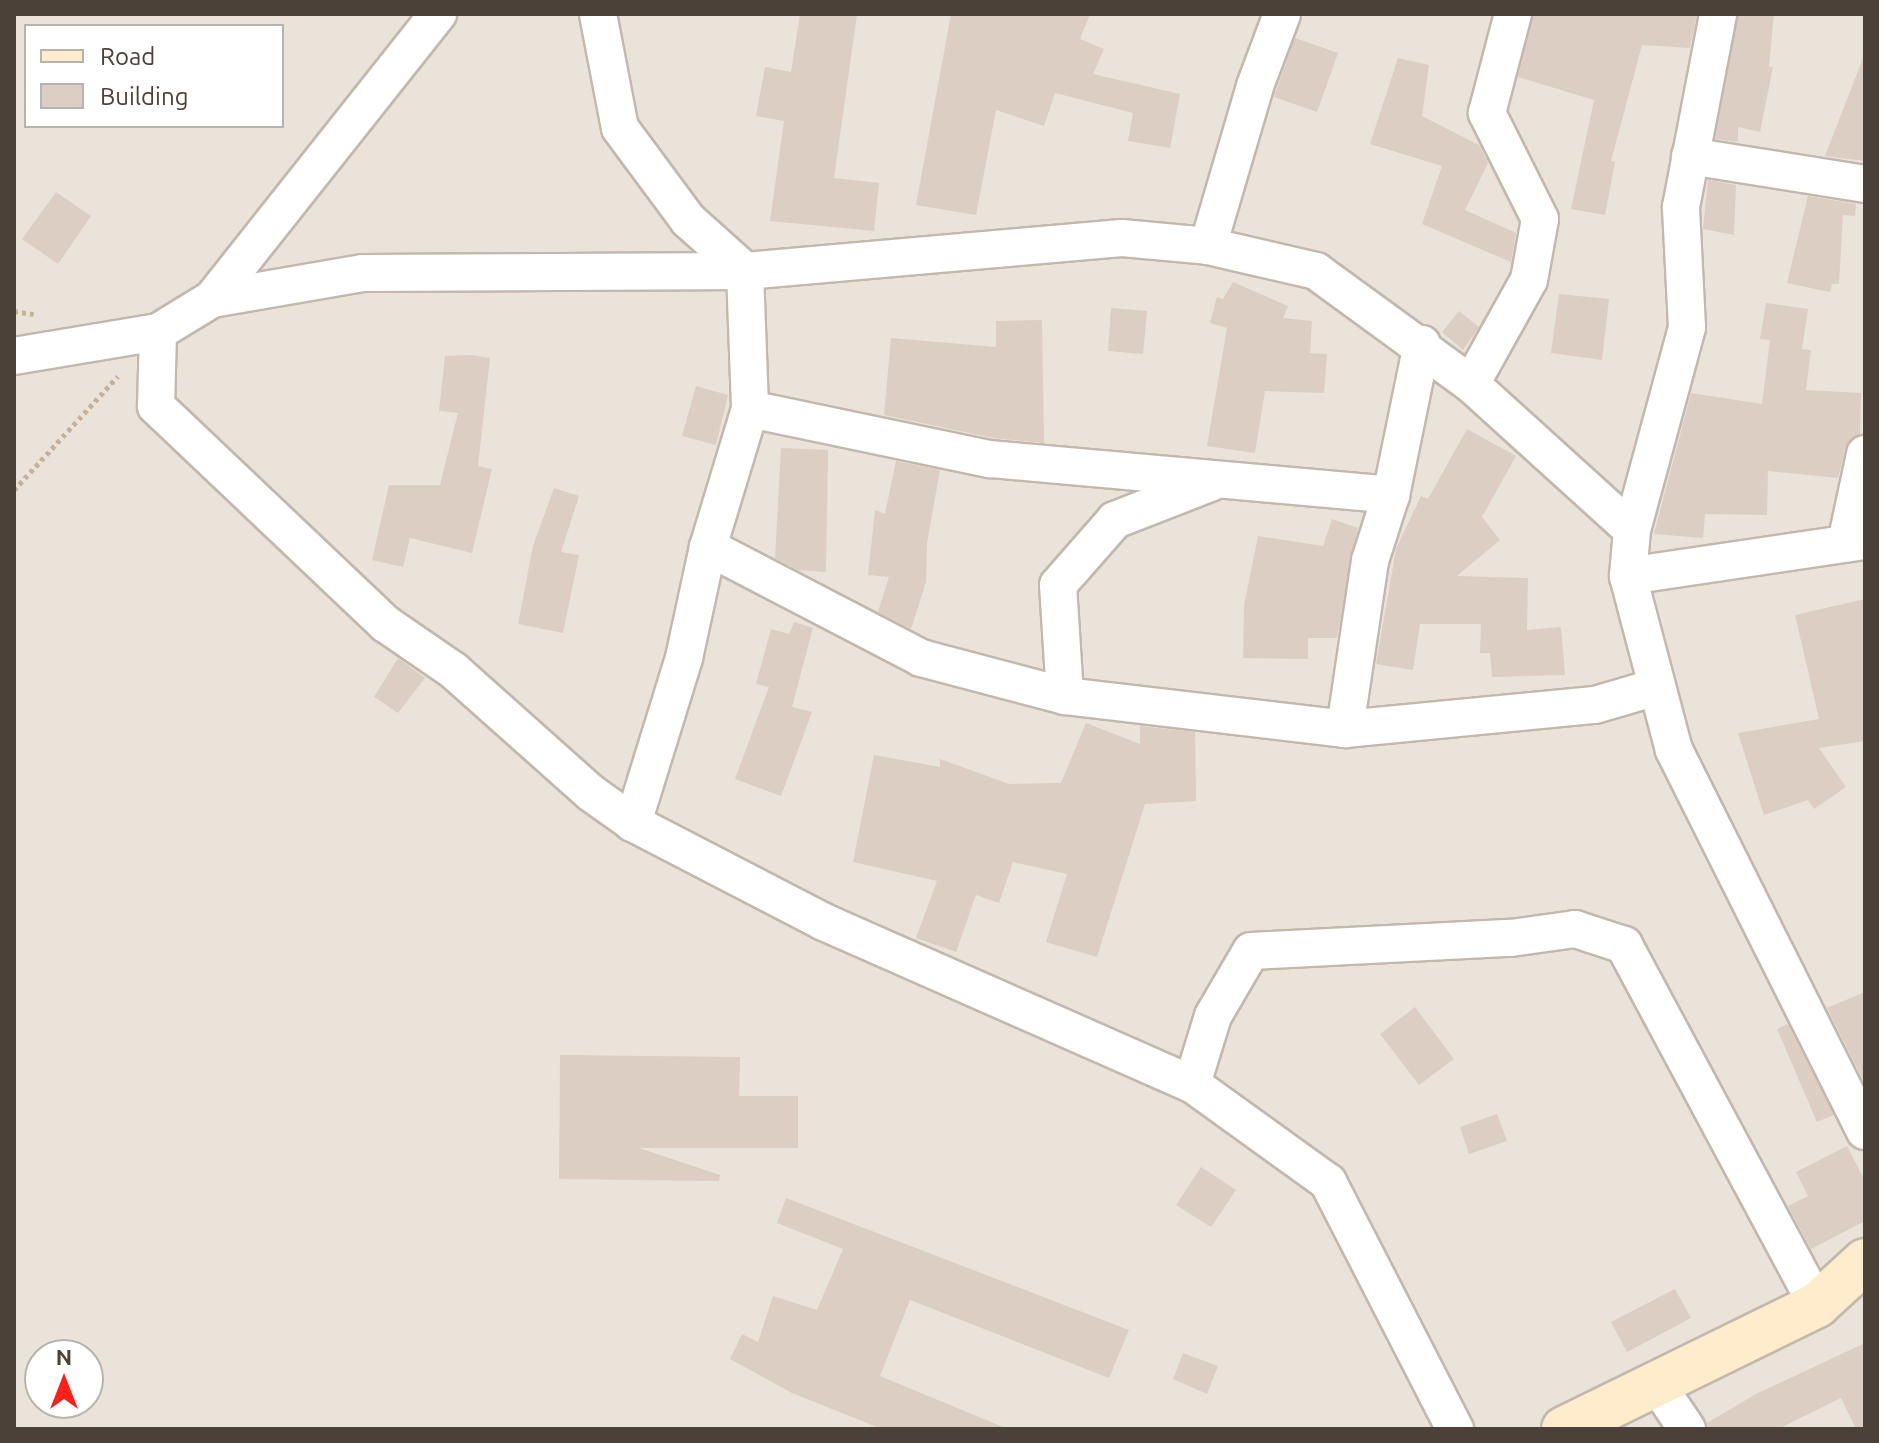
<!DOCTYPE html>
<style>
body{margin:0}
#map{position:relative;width:1879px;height:1443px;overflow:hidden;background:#f6f1eb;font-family:Ubuntu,sans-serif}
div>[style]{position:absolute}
.residential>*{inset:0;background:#eae3d9}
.building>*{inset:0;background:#dccec3}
.path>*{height:5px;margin-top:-2.5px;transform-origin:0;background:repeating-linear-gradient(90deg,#c5b29d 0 4px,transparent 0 8px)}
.roads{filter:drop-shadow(2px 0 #c2b8ad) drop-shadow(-2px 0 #c2b8ad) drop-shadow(0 2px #c2b8ad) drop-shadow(0 -2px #c2b8ad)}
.street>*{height:36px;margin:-18px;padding:0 18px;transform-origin:18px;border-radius:18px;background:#fff}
.secondary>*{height:44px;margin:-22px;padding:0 22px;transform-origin:22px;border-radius:22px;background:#ffeccc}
span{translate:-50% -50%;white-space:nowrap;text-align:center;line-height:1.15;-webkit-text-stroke:7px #fff;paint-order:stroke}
.frame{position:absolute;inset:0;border:16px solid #4b4138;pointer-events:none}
.legend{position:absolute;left:24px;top:24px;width:260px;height:104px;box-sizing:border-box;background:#fff;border:2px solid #b7b3af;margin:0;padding:10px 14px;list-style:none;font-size:24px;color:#4b4138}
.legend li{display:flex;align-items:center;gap:16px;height:40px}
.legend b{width:40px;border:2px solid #b7b3af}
.north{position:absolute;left:24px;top:1339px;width:80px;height:80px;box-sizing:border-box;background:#fff;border:2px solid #b7b3af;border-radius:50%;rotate:0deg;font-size:22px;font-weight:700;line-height:32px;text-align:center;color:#4b4138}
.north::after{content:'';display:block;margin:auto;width:28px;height:36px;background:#ff1e19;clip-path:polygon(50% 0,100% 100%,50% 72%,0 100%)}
</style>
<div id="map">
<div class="residential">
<div style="clip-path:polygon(evenodd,14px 14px,1865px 14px,1865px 1429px,14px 1429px,14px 14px,26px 26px,282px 26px,282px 126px,26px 126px,26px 26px,14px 14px,40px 1355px,88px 1355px,88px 1403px,40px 1403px,40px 1355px)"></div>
</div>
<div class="building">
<div style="clip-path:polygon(800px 14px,857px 14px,834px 178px,879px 183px,874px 231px,770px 221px,784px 121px,756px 116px,765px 67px,791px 72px)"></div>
<div style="clip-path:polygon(951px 14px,1090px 14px,1080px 39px,1104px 49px,1093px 74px,1180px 94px,1170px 148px,1128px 141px,1133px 113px,1055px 93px,1044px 126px,996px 110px,976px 215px,916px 205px)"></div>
<div style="clip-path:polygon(1533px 14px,1697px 14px,1690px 48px,1642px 45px,1611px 161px,1615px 162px,1605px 215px,1571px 209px,1594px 100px,1518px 77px)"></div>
<div style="clip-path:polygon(1738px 14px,1774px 14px,1769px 66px,1773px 67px,1760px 132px,1738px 127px,1738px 142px,1715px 139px)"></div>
<div style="clip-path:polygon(1295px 38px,1338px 53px,1317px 112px,1274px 97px)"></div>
<div style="clip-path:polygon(1398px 58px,1429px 65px,1422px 116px,1479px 145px,1488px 163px,1465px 210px,1516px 233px,1511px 262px,1422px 224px,1442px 166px,1370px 144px)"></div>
<div style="clip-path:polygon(1863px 58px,1865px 161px,1825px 156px)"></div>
<div style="clip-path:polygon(1708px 180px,1736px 185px,1734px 235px,1703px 229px)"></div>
<div style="clip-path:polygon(56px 192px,91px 216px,58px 264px,22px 239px)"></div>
<div style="clip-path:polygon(1808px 196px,1856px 204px,1855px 216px,1843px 215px,1839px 284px,1832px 284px,1830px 292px,1787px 283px)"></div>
<div style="clip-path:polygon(1233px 282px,1288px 306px,1283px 318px,1312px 321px,1310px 353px,1327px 354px,1324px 393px,1265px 391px,1255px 453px,1207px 446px,1227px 328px,1210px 323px,1217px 297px,1223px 299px)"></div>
<div style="clip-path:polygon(1559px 294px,1609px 299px,1602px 360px,1551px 353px)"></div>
<div style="clip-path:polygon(1766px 303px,1808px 309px,1802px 349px,1811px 350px,1806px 390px,1861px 393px,1860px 434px,1845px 449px,1838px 478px,1768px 471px,1767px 515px,1705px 514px,1703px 538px,1654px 534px,1691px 393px,1762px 404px,1770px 340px,1760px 339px)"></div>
<div style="clip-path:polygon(1111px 308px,1147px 311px,1143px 354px,1108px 351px)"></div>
<div style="clip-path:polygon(1459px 311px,1479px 327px,1463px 350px,1442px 332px)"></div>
<div style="clip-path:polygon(1042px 320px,1044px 443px,993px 438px,884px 415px,891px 338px,996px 347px,996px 321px)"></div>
<div style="clip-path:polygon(472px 355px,490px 358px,478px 466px,492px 469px,472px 553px,410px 538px,403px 567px,372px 560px,389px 485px,440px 485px,458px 413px,439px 411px,445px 356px)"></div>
<div style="clip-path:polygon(696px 386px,728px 395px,716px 445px,682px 436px)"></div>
<div style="clip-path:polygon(1467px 429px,1516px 456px,1482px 517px,1500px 540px,1457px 576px,1528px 578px,1527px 630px,1561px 627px,1565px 675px,1492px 677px,1490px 653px,1480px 653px,1481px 624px,1420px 624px,1413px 670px,1376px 664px,1396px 549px,1421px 496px,1428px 499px)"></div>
<div style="clip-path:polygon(781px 448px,828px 450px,826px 572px,798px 570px,775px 558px)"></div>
<div style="clip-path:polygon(896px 461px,940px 470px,927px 543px,926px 582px,911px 629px,878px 612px,889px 577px,868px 575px,875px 510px,885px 514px)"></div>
<div style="clip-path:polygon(554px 488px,579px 496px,561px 552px,579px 555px,563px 633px,518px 624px,533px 546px)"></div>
<div style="clip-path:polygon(1332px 519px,1358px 528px,1337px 638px,1308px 638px,1308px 659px,1243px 658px,1244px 605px,1258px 536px,1323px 546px)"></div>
<div style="clip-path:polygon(1865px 599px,1865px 741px,1819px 748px,1846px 787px,1814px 809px,1808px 800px,1764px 815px,1738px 733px,1819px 719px,1795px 615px)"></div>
<div style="clip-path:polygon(794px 622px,813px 628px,792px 707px,812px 712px,781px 796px,735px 779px,769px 687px,756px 684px,771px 629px,789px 634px)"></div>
<div style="clip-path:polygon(398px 658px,425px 678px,398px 713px,374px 697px)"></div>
<div style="clip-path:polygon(1086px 723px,1140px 744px,1140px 726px,1195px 732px,1196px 801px,1145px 804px,1097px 957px,1046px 942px,1067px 874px,1013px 862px,999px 903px,976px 895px,956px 952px,916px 938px,937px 881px,853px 862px,874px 755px,940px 767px,940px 759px,1009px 784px,1061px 783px)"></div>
<div style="clip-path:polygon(1865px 992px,1865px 1084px,1827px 1008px)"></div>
<div style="clip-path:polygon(1415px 1007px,1454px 1059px,1419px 1085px,1380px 1034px)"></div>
<div style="clip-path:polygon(1788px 1024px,1834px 1115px,1817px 1122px,1777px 1029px)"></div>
<div style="clip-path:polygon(560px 1055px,740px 1057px,739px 1096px,798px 1096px,798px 1148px,639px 1148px,720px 1175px,719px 1181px,559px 1179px)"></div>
<div style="clip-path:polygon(1497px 1114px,1507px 1141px,1469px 1154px,1460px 1127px)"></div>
<div style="clip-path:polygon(1847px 1146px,1865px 1181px,1865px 1221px,1811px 1249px,1788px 1206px,1808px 1196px,1796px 1172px)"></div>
<div style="clip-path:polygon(1201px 1167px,1236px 1190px,1211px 1227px,1176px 1205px)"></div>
<div style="clip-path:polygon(786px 1198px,1129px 1330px,1109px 1378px,910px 1300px,880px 1376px,1008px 1429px,882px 1429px,792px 1393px,730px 1359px,742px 1334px,758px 1342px,773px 1296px,817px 1310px,843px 1249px,777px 1223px)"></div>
<div style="clip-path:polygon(1675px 1289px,1691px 1318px,1627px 1352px,1611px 1322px)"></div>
<div style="clip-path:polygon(1865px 1343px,1865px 1429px,1856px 1429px,1841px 1398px,1778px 1429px,1708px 1429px,1707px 1423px,1756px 1394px)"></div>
<div style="clip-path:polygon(1183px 1353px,1218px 1366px,1207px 1394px,1173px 1379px)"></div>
</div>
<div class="path">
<div style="left:14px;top:311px;width:20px;rotate:9deg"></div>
<div style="left:14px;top:490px;width:154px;rotate:-47.6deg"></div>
</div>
<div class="roads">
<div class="street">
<div style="left:598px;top:14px;width:116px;rotate:79.1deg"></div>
<div style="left:620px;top:128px;width:114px;rotate:53.5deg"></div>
<div style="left:688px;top:220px;width:76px;rotate:41.8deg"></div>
<div style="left:745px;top:271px;width:138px;rotate:87.9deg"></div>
<div style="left:750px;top:409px;width:144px;rotate:106.9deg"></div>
<div style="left:708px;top:547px;width:114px;rotate:102.2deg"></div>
<div style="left:684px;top:658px;width:173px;rotate:107.2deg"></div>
<div style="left:1690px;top:156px;width:177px;rotate:9.1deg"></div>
<div style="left:1208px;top:246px;width:167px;rotate:-73.6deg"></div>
<div style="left:1255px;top:86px;width:77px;rotate:-69.4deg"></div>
<div style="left:212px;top:299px;width:153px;rotate:-9.8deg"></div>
<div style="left:363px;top:273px;width:382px;rotate:-0.3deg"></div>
<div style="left:745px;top:271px;width:378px;rotate:-5deg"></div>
<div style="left:1122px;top:238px;width:86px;rotate:5.3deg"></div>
<div style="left:1208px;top:246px;width:111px;rotate:13deg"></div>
<div style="left:1316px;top:271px;width:192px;rotate:36.1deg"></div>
<div style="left:1471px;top:384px;width:217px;rotate:42.2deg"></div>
<div style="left:1632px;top:530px;width:46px;rotate:95deg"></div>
<div style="left:1628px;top:576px;width:180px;rotate:75.2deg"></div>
<div style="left:1674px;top:750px;width:426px;rotate:63.4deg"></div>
<div style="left:158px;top:332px;width:74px;rotate:91.5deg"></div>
<div style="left:156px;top:406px;width:317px;rotate:43.5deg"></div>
<div style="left:386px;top:624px;width:81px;rotate:34.5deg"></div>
<div style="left:453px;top:670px;width:185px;rotate:41.7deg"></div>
<div style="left:591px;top:793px;width:52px;rotate:35.5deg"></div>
<div style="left:633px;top:823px;width:215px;rotate:27.4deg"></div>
<div style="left:824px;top:922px;width:402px;rotate:23.8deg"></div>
<div style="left:1192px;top:1084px;width:168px;rotate:35.8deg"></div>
<div style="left:1328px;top:1182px;width:278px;rotate:62.8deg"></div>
<div style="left:1422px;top:344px;width:154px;rotate:101.6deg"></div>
<div style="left:1391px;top:495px;width:69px;rotate:107.7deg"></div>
<div style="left:1370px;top:561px;width:170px;rotate:98.5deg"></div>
<div style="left:1345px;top:729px;width:251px;rotate:-5.5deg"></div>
<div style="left:1595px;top:705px;width:64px;rotate:-16.4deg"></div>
<div style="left:14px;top:356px;width:146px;rotate:-9.5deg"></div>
<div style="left:158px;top:332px;width:63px;rotate:-31.4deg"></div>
<div style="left:212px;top:299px;width:364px;rotate:-51.6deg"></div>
<div style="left:1471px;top:384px;width:119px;rotate:-60.9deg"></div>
<div style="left:1529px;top:280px;width:62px;rotate:-79.8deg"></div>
<div style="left:1540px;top:219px;width:119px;rotate:-116.6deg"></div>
<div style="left:1487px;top:113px;width:102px;rotate:-75.3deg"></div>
<div style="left:750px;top:409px;width:245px;rotate:11.8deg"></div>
<div style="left:990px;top:459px;width:403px;rotate:5.1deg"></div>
<div style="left:1632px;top:530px;width:210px;rotate:-74.8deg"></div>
<div style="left:1687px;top:327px;width:120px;rotate:-92.9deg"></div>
<div style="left:1681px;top:207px;width:197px;rotate:-79.1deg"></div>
<div style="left:1846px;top:543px;width:91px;rotate:-77.9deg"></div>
<div style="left:708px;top:547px;width:240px;rotate:27.5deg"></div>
<div style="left:921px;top:658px;width:149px;rotate:14.8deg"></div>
<div style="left:1065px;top:696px;width:282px;rotate:6.7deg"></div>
<div style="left:1628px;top:576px;width:240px;rotate:-8.4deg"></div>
<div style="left:1065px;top:696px;width:111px;rotate:-93.6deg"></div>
<div style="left:1058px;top:585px;width:86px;rotate:-48.8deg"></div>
<div style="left:1115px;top:520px;width:102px;rotate:-21.3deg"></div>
<div style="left:1192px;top:1084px;width:71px;rotate:-72.8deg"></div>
<div style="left:1213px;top:1016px;width:75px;rotate:-59.7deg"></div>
<div style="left:1251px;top:951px;width:260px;rotate:-2.9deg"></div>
<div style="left:1511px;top:938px;width:65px;rotate:-8deg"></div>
<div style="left:1575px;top:929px;width:52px;rotate:18.1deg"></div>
<div style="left:1624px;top:945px;width:408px;rotate:61.8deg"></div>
<div style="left:1658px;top:1386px;width:52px;rotate:56deg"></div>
</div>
<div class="secondary">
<div style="left:1564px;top:1429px;width:282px;rotate:-26.1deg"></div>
<div style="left:1817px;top:1305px;width:65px;rotate:-42.5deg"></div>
</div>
</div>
<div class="frame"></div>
<ul class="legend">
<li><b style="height:10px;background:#ffeccc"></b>Road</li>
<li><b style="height:22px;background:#dccec3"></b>Building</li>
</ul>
<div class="north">N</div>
</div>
